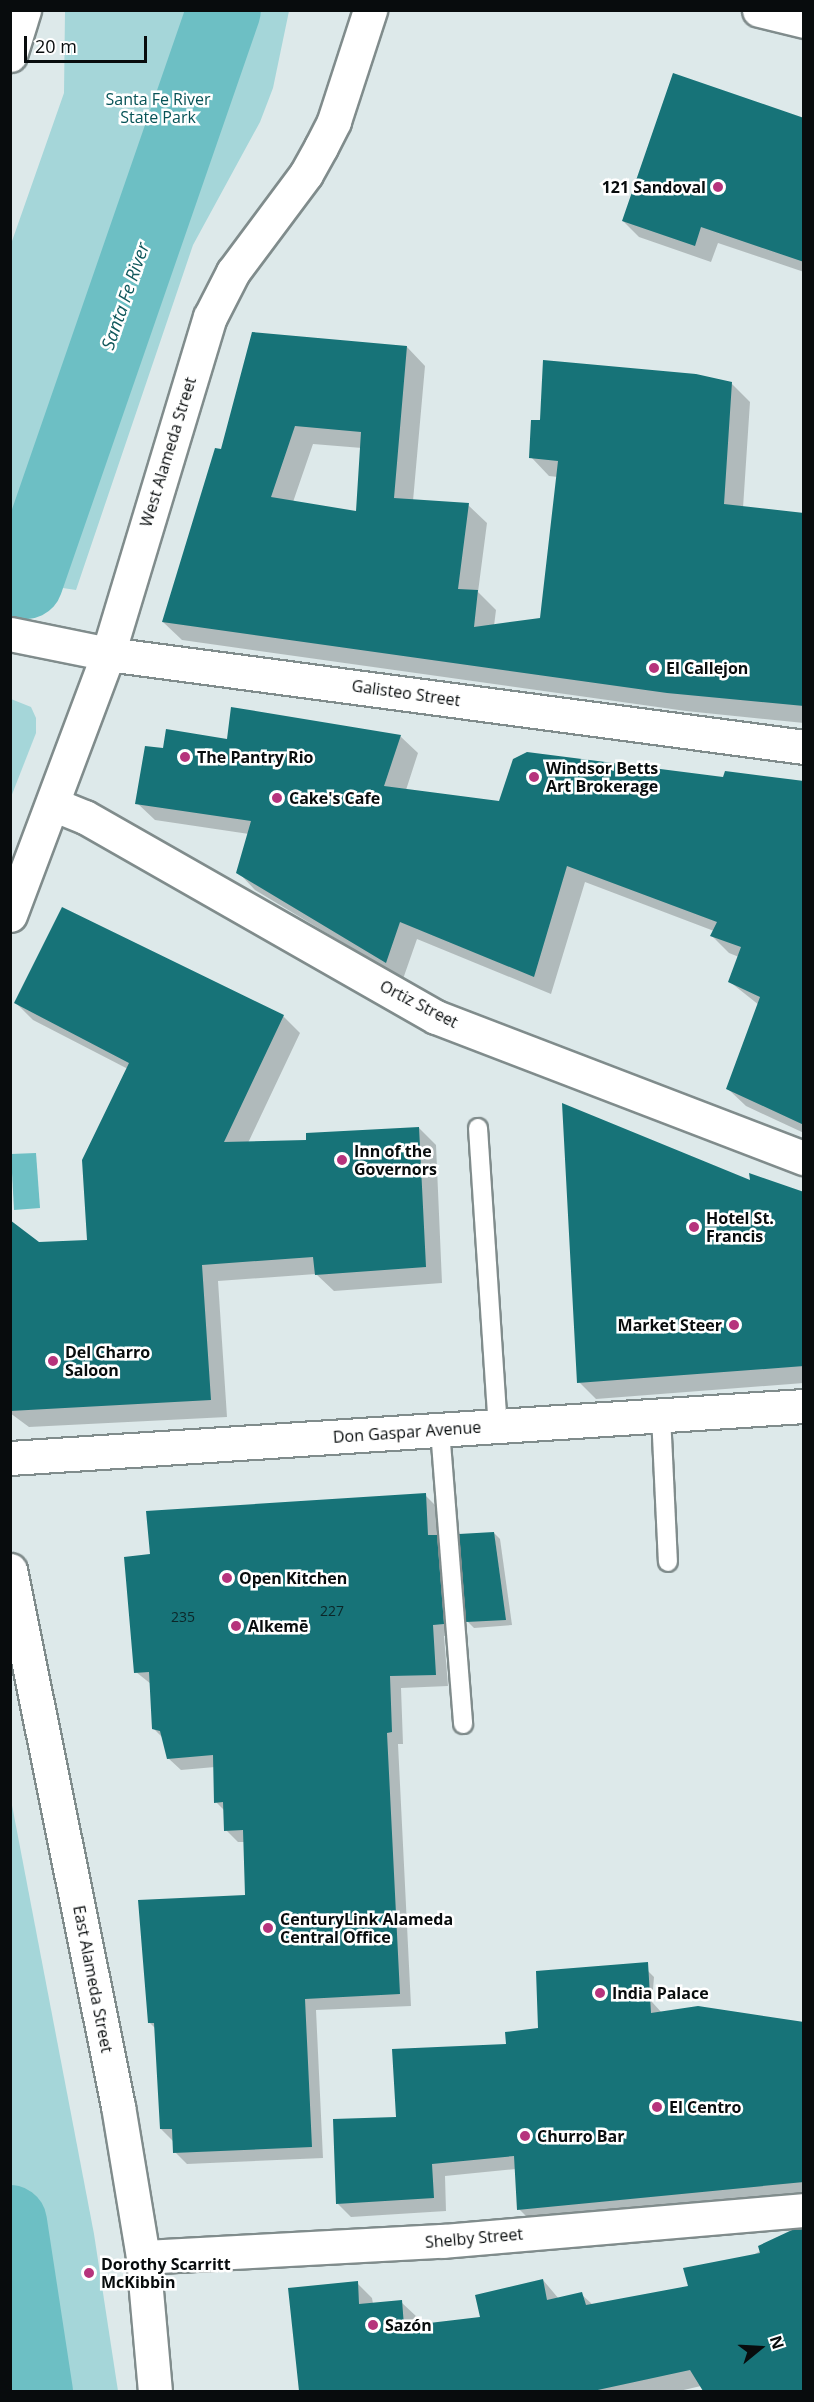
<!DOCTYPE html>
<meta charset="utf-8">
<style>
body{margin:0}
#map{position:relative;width:814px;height:2402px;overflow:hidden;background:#dde9ea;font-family:"Open Sans",sans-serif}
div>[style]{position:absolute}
.green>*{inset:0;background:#a5d6d9}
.water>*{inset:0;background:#6dbfc4}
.shadow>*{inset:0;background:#0003}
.river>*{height:74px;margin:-37px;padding:0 37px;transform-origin:37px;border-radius:37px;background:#6dbfc4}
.building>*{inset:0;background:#177378}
.roads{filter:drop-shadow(2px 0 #808c8c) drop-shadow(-2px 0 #808c8c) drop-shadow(0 2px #808c8c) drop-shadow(0 -2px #808c8c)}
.lane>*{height:18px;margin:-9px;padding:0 9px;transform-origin:9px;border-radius:9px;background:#fff}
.street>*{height:33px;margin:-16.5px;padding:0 16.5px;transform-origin:16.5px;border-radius:16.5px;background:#fff}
.secondary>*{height:33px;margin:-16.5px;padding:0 16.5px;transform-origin:16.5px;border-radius:16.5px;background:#fff}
.dots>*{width:16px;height:16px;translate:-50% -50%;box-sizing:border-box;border:3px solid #fff;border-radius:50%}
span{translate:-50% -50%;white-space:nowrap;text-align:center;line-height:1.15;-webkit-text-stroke:5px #fff;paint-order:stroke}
.number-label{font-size:14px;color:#0c2628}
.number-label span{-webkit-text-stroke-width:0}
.park-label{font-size:16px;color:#075357}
.poi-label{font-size:16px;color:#080c0d;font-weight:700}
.right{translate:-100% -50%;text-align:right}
.left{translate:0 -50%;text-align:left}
.street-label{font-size:16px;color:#080c0d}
.water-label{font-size:18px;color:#11585c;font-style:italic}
.frame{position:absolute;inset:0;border:12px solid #080c0d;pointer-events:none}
.north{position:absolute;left:730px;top:2318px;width:60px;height:60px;-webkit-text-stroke:4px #fff;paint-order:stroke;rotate:72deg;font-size:16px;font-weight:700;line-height:24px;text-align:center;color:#080c0d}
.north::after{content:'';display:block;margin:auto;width:21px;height:27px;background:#080c0d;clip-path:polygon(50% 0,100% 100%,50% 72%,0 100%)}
.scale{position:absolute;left:24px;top:36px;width:123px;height:27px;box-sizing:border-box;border:3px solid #080c0d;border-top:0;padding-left:8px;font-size:18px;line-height:21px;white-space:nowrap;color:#080c0d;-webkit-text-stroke:4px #fff;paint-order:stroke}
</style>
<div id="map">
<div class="green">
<div style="clip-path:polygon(65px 11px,289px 11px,273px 88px,260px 122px,193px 245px,76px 590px,10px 580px,11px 244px,64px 93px)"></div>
<div style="clip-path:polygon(11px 699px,31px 707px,36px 718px,36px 733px,11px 797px)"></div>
<div style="clip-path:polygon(11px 1800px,94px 2234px,118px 2391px,20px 2391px,10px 2330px)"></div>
</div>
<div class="water">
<div style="clip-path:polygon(36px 1153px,40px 1208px,14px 1210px,11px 1154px)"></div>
</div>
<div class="shadow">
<div style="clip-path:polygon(804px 119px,804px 272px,718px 243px,711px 262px,639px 237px,623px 221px)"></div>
<div style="clip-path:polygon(evenodd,407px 347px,425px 366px,413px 501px,468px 505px,487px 523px,478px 592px,496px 610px,494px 626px,542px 619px,558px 477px,549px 476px,531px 457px,542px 422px,732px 384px,750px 402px,743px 508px,804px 515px,804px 723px,686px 711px,182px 640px,163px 622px,222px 450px,407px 347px,313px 444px,362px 448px,357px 513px,293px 502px,313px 444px)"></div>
<div style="clip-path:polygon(400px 736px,418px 753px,406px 790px,500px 802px,724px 778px,804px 782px,804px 1133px,746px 1106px,728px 1089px,759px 1005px,730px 982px,739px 957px,729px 953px,712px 936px,714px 931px,585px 882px,551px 994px,417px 939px,403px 979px,255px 890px,238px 872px,249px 834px,155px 820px,137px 803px,165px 750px,228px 741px)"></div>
<div style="clip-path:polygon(63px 909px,283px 1016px,300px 1033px,248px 1143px,308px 1142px,419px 1128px,436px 1145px,442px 1283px,334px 1291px,316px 1274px,218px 1281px,227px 1417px,29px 1427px,10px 1413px,10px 1228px,38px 1244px,89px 1241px,128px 1069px,33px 1020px,16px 1003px)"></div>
<div style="clip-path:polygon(804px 1193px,804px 1383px,596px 1399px,579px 1382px)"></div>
<div style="clip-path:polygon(425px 1495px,437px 1507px,439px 1539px,448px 1548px,455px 1635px,444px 1636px,448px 1686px,401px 1688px,403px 1744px,398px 1744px,411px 2006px,316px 2010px,323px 2158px,187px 2164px,175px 2152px,174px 2142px,161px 2129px,156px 2029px,149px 2022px,246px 1896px,244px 1842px,238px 1842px,226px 1830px,225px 1811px,216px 1802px,215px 1767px,181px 1770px,168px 1758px,163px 1738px,153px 1728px,151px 1684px,136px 1672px,152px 1555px)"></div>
<div style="clip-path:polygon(494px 1533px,500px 1539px,512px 1625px,474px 1628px,468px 1622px)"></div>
<div style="clip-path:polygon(641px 1964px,654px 1977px,652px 2002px,662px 2013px,804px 2024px,804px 2196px,532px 2222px,519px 2209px,516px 2169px,445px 2176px,446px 2211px,351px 2217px,338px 2204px,397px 2118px)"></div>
<div style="clip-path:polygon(804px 2229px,804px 2392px,705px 2392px,701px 2386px,675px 2392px,430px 2392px,429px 2387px,404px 2392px,301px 2392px,289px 2289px,357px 2283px,372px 2298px,373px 2304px,401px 2302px,417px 2317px,417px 2326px,482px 2319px,543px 2280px,559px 2299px,581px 2294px,593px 2305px,690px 2287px)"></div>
</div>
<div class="river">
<div style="left:26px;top:582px;width:605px;rotate:-70.91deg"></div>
<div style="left:10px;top:2222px;width:172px;rotate:81.3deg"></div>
</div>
<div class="building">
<div style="clip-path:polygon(673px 73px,804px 118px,804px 262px,701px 227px,695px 246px,622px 221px)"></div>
<div style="clip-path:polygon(evenodd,252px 332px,407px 346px,394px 498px,469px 503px,458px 589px,478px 590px,474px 627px,540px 618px,558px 461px,529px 458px,531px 420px,540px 420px,543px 360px,696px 374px,732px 382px,724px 504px,804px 513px,804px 706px,667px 693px,162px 622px,215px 448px,221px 449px,252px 332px,295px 426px,361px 432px,356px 511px,271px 497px,295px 426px)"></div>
<div style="clip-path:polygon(231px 707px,401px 735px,384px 786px,499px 801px,513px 759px,527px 752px,723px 777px,725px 771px,804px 781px,804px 1125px,726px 1089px,760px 997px,728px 982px,741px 947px,710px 936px,717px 922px,567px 866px,534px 977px,400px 922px,386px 963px,236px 873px,251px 821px,135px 804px,145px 746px,163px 748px,166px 729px,227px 739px)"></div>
<div style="clip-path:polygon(62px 907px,284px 1015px,224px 1142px,306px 1140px,306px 1133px,419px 1127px,426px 1267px,315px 1275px,313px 1257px,202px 1265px,211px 1400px,10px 1411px,10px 1220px,39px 1242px,87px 1240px,82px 1160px,129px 1063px,14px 1003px)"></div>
<div style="clip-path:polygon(562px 1103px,750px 1180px,749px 1173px,804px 1192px,804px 1366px,577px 1383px)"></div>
<div style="clip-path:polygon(426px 1493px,428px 1535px,437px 1535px,444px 1624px,433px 1625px,436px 1675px,390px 1676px,392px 1732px,387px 1733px,400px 1994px,305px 1999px,312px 2147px,173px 2153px,172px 2129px,160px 2129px,154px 2023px,148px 2023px,138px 1900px,245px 1895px,243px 1830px,224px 1831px,223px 1802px,214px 1803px,213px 1755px,167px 1759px,160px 1731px,152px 1729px,149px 1672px,134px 1673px,124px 1557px,150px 1554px,146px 1511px)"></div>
<div style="clip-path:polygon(494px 1532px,506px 1620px,466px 1622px,459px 1534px)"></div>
<div style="clip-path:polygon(648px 1962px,651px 2013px,698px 2006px,804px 2022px,804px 2182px,517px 2210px,514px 2156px,432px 2164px,434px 2198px,336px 2204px,333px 2119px,396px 2117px,392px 2049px,506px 2044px,505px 2032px,538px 2028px,536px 1971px)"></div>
<div style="clip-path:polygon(804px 2229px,804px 2391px,703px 2391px,690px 2370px,593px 2391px,299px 2391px,288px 2288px,358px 2281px,359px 2304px,402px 2300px,404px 2326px,480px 2317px,475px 2295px,543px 2279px,547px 2300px,582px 2292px,586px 2305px,688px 2286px,683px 2268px,760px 2253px,758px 2246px,792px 2230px)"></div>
</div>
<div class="roads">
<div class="lane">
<div style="left:478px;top:1128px;width:299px;rotate:86.2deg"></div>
<div style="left:661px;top:1415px;width:147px;rotate:87.3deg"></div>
<div style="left:440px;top:1430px;width:295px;rotate:85.5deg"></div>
</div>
<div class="street">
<div style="left:10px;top:55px;width:47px;rotate:-72.7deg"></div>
<div style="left:108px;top:654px;width:702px;rotate:7.61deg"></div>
<div style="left:55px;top:805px;width:32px;rotate:22deg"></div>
<div style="left:85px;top:817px;width:404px;rotate:29.7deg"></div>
<div style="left:436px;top:1017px;width:394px;rotate:21deg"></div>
<div style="left:10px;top:1458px;width:796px;rotate:-3.75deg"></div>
<div style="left:143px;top:2257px;width:300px;rotate:-3.1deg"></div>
<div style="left:443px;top:2241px;width:362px;rotate:-4.9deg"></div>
</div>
<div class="secondary">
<div style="left:759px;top:10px;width:46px;rotate:13.7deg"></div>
<div style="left:10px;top:634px;width:100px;rotate:11.5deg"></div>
<div style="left:10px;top:915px;width:279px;rotate:-69.4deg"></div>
<div style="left:108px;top:654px;width:352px;rotate:-73.2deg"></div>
<div style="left:210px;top:317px;width:51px;rotate:-62.9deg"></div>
<div style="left:233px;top:272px;width:122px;rotate:-53.3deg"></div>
<div style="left:306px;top:174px;width:31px;rotate:-61deg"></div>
<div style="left:321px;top:147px;width:29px;rotate:-63deg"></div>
<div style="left:334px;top:121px;width:117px;rotate:-72deg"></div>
<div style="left:10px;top:1570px;width:547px;rotate:78.61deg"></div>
<div style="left:118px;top:2106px;width:153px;rotate:80.6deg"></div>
<div style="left:143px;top:2257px;width:136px;rotate:84.9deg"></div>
</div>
</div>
<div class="dots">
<div style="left:718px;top:187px;background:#b6337c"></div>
<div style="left:654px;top:668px;background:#b6337c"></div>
<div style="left:185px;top:757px;background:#b6337c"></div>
<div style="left:534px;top:777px;background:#b6337c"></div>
<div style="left:277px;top:798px;background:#b6337c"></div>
<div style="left:342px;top:1160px;background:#b6337c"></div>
<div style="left:694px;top:1227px;background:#b6337c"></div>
<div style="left:734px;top:1325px;background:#b6337c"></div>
<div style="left:53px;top:1361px;background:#b6337c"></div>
<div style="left:227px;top:1578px;background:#b6337c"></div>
<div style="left:236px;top:1626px;background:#b6337c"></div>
<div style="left:268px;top:1928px;background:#b6337c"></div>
<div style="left:600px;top:1993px;background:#b6337c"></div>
<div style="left:657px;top:2107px;background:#b6337c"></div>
<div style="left:525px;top:2136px;background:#b6337c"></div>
<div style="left:89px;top:2273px;background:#b6337c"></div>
<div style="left:373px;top:2325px;background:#b6337c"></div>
</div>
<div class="number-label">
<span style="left:332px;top:1611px">227</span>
<span style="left:183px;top:1617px">235</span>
</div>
<div class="park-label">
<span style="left:158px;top:108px">Santa Fe River<br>State Park</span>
</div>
<div class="poi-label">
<span class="right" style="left:706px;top:187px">121 Sandoval</span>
<span class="left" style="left:666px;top:668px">El Callejon</span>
<span class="left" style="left:197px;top:757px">The Pantry Rio</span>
<span class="left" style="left:546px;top:777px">Windsor Betts<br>Art Brokerage</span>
<span class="left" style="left:289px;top:798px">Cake's Cafe</span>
<span class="left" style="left:354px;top:1160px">Inn of the<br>Governors</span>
<span class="left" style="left:706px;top:1227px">Hotel St.<br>Francis</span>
<span class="right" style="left:722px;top:1325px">Market Steer</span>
<span class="left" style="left:65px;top:1361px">Del Charro<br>Saloon</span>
<span class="left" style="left:239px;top:1578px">Open Kitchen</span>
<span class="left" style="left:248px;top:1626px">Alkemē</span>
<span class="left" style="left:280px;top:1928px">CenturyLink Alameda<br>Central Office</span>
<span class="left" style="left:612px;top:1993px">India Palace</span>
<span class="left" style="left:669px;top:2107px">El Centro</span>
<span class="left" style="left:537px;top:2136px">Churro Bar</span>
<span class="left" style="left:101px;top:2273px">Dorothy Scarritt<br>McKibbin</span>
<span class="left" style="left:385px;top:2325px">Sazón</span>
</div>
<div class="street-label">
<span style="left:168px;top:452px;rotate:-73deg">West Alameda Street</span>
<span style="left:406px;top:693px;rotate:8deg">Galisteo Street</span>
<span style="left:419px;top:1004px;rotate:27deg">Ortiz Street</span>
<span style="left:407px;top:1432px;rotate:-4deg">Don Gaspar Avenue</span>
<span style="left:93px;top:1979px;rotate:79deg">East Alameda Street</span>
<span style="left:474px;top:2238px;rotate:-5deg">Shelby Street</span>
</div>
<div class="water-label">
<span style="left:125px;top:296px;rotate:-71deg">Santa Fe River</span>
</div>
<div class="frame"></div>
<div class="north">N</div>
<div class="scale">20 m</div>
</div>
